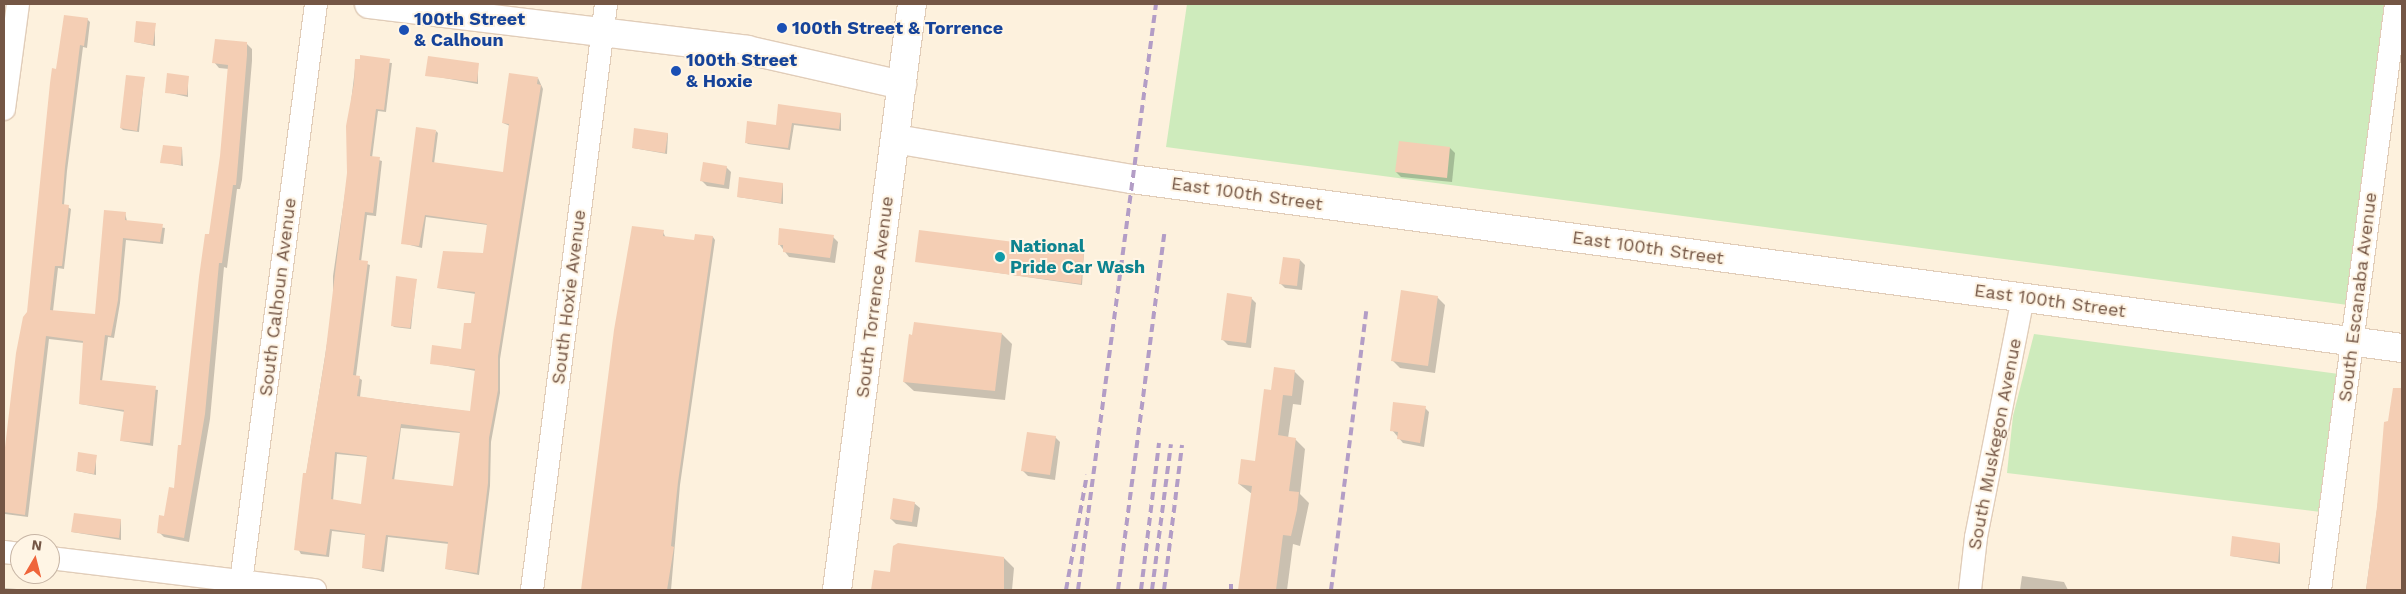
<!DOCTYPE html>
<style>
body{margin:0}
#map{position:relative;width:2406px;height:594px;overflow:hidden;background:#fdf1dd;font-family:"Work Sans",sans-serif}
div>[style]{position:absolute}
.green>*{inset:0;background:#ceebbc}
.shadow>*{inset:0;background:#0003}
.building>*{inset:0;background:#f4ceb4}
.roads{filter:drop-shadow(1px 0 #e1cdb9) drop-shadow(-1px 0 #e1cdb9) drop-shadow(0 1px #e1cdb9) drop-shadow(0 -1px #e1cdb9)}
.minor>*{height:22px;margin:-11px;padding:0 11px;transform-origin:11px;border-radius:11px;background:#fff}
.secondary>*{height:28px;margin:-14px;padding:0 14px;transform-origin:14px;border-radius:14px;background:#fff}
.rail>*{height:4px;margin-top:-2px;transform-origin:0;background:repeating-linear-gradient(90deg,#b39dc6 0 8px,transparent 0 13px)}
.dots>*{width:14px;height:14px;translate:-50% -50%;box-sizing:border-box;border:2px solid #fff5e5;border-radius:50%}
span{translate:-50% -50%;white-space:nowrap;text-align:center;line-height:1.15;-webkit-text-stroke:4px #fff5e5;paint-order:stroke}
.transit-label{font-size:18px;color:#164399;font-weight:700}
.left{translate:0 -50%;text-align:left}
.street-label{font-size:18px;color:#745645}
.culture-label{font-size:18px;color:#0d838f;font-weight:700}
.frame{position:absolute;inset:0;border:5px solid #745645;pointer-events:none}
.north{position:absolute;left:10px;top:534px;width:50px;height:50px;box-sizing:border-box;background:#fff5e5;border:1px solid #c7b5a5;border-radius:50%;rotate:8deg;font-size:14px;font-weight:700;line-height:20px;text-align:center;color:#745645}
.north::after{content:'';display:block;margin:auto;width:18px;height:22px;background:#ef653b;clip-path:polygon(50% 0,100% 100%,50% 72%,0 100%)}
</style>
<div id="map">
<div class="green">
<div style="clip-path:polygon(1187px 4px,2386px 4px,2348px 305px,1166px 147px)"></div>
<div style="clip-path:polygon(2034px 334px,2339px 374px,2321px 512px,2007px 473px,2013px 416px)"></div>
</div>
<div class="shadow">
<div style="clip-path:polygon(87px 19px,90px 22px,87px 48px,83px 47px,67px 171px,64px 205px,71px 209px,64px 269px,58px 268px,53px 311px,96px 316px,125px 213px,127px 221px,165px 228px,163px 244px,126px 240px,120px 303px,114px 338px,108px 337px,102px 381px,158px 390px,153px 446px,122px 441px,125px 412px,80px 404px,84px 343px,49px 339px,28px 517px,5px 514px,4px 490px,18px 354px,28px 312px,57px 70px)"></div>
<div style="clip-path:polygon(155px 25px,155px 46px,135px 42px)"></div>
<div style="clip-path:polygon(247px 44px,252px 49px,252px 61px,242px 180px,240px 189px,237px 189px,227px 268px,224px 267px,210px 419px,189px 542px,164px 537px,159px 532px,175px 489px,182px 446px,221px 156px,229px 69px,219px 68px,214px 62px)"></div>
<div style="clip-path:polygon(evenodd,356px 60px,392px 63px,386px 112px,378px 111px,372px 158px,382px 161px,376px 216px,367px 215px,361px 262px,370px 265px,356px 376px,362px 380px,360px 397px,472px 412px,476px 371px,431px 363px,462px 350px,472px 324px,476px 294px,438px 288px,484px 255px,488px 225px,426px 217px,422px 248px,402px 243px,436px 131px,438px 133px,434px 164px,504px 173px,510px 126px,503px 123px,538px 78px,543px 89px,500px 359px,500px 393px,491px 442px,490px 486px,479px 575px,446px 569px,449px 544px,388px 537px,384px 572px,363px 568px,366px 535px,332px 531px,329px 557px,301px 554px,295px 544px,333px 306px,333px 276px,348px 173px,347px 136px,356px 60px,401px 428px,461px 433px,455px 488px,394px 481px,401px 428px,356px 60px,337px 454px,368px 457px,362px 505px,333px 501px,337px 454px)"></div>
<div style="clip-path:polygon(478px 64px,478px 84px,427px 75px)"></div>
<div style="clip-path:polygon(188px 77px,188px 97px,166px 92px)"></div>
<div style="clip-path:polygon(144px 78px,139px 132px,123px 130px,121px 128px)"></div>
<div style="clip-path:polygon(779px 106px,841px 114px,841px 131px,794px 125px,790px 150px,748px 144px,746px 142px,777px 126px)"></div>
<div style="clip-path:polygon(668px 134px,667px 154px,633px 148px)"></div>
<div style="clip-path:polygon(182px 148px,183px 166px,162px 162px)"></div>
<div style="clip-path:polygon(1450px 148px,1455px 153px,1452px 182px,1401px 177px,1396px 172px)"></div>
<div style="clip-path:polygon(726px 167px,731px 172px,729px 189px,707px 186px,702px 181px)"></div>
<div style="clip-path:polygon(783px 184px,783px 204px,738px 197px)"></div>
<div style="clip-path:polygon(663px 232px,666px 238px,695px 242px,713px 237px,715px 240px,680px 485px,671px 590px,583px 590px)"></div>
<div style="clip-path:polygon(833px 237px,838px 242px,835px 263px,789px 257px,779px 244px)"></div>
<div style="clip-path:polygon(1084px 252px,1082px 285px,916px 261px)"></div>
<div style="clip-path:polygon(1300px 260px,1305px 265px,1302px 290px,1285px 288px,1280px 283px)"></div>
<div style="clip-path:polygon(416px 280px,411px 329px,394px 327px,392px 325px)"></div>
<div style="clip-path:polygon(1437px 297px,1445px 305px,1435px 373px,1400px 368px,1392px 360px)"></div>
<div style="clip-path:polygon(1251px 298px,1256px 303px,1251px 348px,1228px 345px,1223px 340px)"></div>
<div style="clip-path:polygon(1002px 334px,1012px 344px,1005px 400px,914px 391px,904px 382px)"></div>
<div style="clip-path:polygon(1294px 371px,1304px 381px,1301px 405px,1293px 404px,1288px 438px,1295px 439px,1305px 449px,1300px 494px,1309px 503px,1300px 546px,1293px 544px,1287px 590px,1240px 590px,1252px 494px,1239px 484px,1256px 463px,1272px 392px)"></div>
<div style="clip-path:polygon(2397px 399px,2402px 399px,2402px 590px,2366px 590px,2389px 422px)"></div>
<div style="clip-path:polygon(1425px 408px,1429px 412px,1424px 447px,1403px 443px,1392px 430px)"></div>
<div style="clip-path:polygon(1055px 437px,1060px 442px,1055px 480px,1028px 476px,1023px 471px)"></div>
<div style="clip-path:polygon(96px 456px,96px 475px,77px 471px)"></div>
<div style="clip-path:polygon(914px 503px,920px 508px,917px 527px,896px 524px,891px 519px)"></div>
<div style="clip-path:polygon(121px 520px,121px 540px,72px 532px)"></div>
<div style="clip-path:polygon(2280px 544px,2280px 564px,2231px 556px)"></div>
<div style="clip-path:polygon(1004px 558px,1014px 568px,1012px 590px,872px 590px,875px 571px,891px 573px)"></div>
<div style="clip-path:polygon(2022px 576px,2064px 582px,2068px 590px,2020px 590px)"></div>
<div style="clip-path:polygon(4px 588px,17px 589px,18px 590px,4px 590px)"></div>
</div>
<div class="building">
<div style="clip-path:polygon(64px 15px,88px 18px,84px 46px,80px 45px,65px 167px,62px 204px,69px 205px,62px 266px,55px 266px,50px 310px,95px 314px,104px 210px,126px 212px,125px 220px,163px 224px,160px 242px,123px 238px,118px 300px,111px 336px,105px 335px,100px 380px,156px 386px,150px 443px,120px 441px,124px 410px,79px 404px,83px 341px,46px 336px,25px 515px,4px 512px,4px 456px,16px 353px,23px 317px,27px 312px,50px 83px,52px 68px,56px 69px)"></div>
<div style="clip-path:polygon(136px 21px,156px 23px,153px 45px,134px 42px)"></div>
<div style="clip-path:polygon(215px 39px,247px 42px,247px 55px,237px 174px,236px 185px,233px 185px,222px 263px,219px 263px,205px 414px,184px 538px,157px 533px,159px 515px,164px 516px,169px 487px,174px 488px,178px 445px,181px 445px,199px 277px,205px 234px,209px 234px,220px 156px,228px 65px,212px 63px)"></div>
<div style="clip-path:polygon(evenodd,360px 55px,390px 59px,384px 110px,376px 109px,370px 156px,380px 157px,373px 213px,365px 212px,359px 260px,368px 261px,353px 375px,360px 376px,357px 396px,404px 403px,470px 411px,475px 369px,430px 364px,432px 345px,461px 349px,464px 323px,471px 323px,475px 292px,437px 288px,443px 251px,483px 253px,487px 224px,425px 215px,419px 246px,401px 244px,416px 127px,436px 130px,432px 162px,503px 172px,509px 124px,502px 123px,509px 73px,538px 77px,537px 84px,541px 85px,498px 356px,498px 390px,489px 438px,488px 483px,477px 573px,445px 569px,448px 542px,386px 535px,381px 570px,362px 568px,365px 534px,330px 529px,326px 555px,294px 550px,303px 473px,306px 473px,325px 357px,347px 173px,346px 126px,354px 83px,355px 59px,360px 59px,360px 55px,401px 424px,460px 432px,453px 486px,392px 479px,401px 424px,360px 55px,335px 452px,367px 456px,361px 504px,331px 499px,335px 452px)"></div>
<div style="clip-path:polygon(428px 56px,479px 63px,477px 82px,425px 76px)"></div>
<div style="clip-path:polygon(167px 73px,189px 76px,187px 95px,165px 93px)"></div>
<div style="clip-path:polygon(126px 75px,145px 77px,137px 131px,120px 128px)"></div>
<div style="clip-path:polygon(778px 104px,841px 113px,839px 129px,792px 123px,788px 148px,745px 143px,747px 121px,776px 125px)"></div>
<div style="clip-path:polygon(634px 128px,668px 133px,665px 153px,632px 148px)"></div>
<div style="clip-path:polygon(1399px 141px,1450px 147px,1447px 178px,1395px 172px)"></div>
<div style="clip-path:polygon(163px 145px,182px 147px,181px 165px,160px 163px)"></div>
<div style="clip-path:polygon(703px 162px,727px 166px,724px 185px,700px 181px)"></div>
<div style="clip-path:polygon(739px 177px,783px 183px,781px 203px,737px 197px)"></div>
<div style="clip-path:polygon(632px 226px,664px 230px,663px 236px,694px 240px,695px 234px,713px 236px,678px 482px,671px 546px,674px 547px,667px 590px,581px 590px,614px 330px)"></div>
<div style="clip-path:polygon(779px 228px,834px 235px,830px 258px,783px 252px,783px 245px,778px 245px)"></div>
<div style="clip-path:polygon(919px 230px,1084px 251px,1081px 284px,915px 262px)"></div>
<div style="clip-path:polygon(1283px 257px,1300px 259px,1297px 286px,1279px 284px)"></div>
<div style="clip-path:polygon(396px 276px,417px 279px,410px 328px,391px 326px)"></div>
<div style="clip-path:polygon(1401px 290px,1438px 296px,1428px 366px,1391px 361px)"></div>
<div style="clip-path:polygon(1227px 293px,1252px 297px,1246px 343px,1221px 340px)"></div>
<div style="clip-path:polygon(914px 322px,1002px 333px,995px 391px,903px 382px,909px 334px,912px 335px)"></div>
<div style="clip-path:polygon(1274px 367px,1295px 370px,1292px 396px,1283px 395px,1278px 435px,1296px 438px,1289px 491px,1299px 492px,1297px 510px,1291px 536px,1283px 535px,1276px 590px,1238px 590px,1252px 486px,1238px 484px,1241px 459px,1255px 461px,1264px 389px,1271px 390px)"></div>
<div style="clip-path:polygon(2393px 388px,2402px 388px,2402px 590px,2366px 590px,2377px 507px,2384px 422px,2388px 421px)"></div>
<div style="clip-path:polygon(1393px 402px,1426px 406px,1420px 443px,1397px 439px,1398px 432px,1390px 431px)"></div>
<div style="clip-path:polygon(1027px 432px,1056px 436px,1050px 475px,1021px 471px)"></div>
<div style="clip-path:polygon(78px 452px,97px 455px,94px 474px,76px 471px)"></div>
<div style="clip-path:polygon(893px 498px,915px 502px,912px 522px,890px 519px)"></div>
<div style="clip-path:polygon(74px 513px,121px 519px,119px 538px,71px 532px)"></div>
<div style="clip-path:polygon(2232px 536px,2280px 543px,2278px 562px,2230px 556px)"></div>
<div style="clip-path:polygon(898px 543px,1004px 557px,1004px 590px,871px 590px,874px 570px,890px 572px,893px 546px)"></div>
</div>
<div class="roads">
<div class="minor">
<div style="left:4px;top:109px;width:106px;rotate:-82.4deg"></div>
<div style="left:4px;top:552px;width:16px;rotate:7deg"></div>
<div style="left:50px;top:558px;width:267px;rotate:6.9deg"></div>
<div style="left:240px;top:590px;width:591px;rotate:-82.61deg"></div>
<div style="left:532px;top:590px;width:591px;rotate:-82.8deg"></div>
<div style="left:1970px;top:590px;width:53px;rotate:-83.5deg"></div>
<div style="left:1976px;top:537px;width:244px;rotate:-78.9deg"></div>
<div style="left:2320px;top:590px;width:591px;rotate:-82.61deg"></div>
</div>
<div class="secondary">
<div style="left:369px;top:4px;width:381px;rotate:6.9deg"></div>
<div style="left:747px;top:50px;width:159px;rotate:12.7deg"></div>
<div style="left:895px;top:139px;width:240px;rotate:9.6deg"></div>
<div style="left:1132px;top:179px;width:1281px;rotate:7.58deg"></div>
<div style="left:837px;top:590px;width:591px;rotate:-82.71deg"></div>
</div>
</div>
<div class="rail">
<div style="left:1066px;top:590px;width:117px;rotate:-79.7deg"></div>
<div style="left:1078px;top:590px;width:591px;rotate:-82.42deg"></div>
<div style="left:1118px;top:590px;width:359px;rotate:-82.6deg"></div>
<div style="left:1141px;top:590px;width:148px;rotate:-83deg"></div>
<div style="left:1152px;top:590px;width:147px;rotate:-82.6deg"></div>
<div style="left:1164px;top:590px;width:146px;rotate:-82.9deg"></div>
<div style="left:1231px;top:590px;width:6px;rotate:-90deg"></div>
<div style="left:1331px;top:590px;width:281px;rotate:-82.8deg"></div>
</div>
<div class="dots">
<div style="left:782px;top:28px;background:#1a4fb4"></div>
<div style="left:404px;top:30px;background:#1a4fb4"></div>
<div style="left:676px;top:71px;background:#1a4fb4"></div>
<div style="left:1000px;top:257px;background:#0f9aa8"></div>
</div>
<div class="transit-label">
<span class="left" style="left:414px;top:30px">100th Street<br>&amp; Calhoun</span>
<span class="left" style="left:792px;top:28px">100th Street &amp; Torrence</span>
<span class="left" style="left:686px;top:71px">100th Street<br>&amp; Hoxie</span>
</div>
<div class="street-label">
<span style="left:1247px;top:194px;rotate:8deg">East 100th Street</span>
<span style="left:1648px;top:248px;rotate:8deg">East 100th Street</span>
<span style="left:278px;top:297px;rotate:-83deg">South Calhoun Avenue</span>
<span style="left:569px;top:297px;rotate:-83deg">South Hoxie Avenue</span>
<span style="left:875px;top:297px;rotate:-83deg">South Torrence Avenue</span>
<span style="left:2358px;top:297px;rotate:-83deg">South Escanaba Avenue</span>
<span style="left:2050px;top:301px;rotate:8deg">East 100th Street</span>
<span style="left:1995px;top:444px;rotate:-79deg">South Muskegon Avenue</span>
</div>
<div class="culture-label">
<span class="left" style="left:1010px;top:257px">National<br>Pride Car Wash</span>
</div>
<div class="frame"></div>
<div class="north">N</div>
</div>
